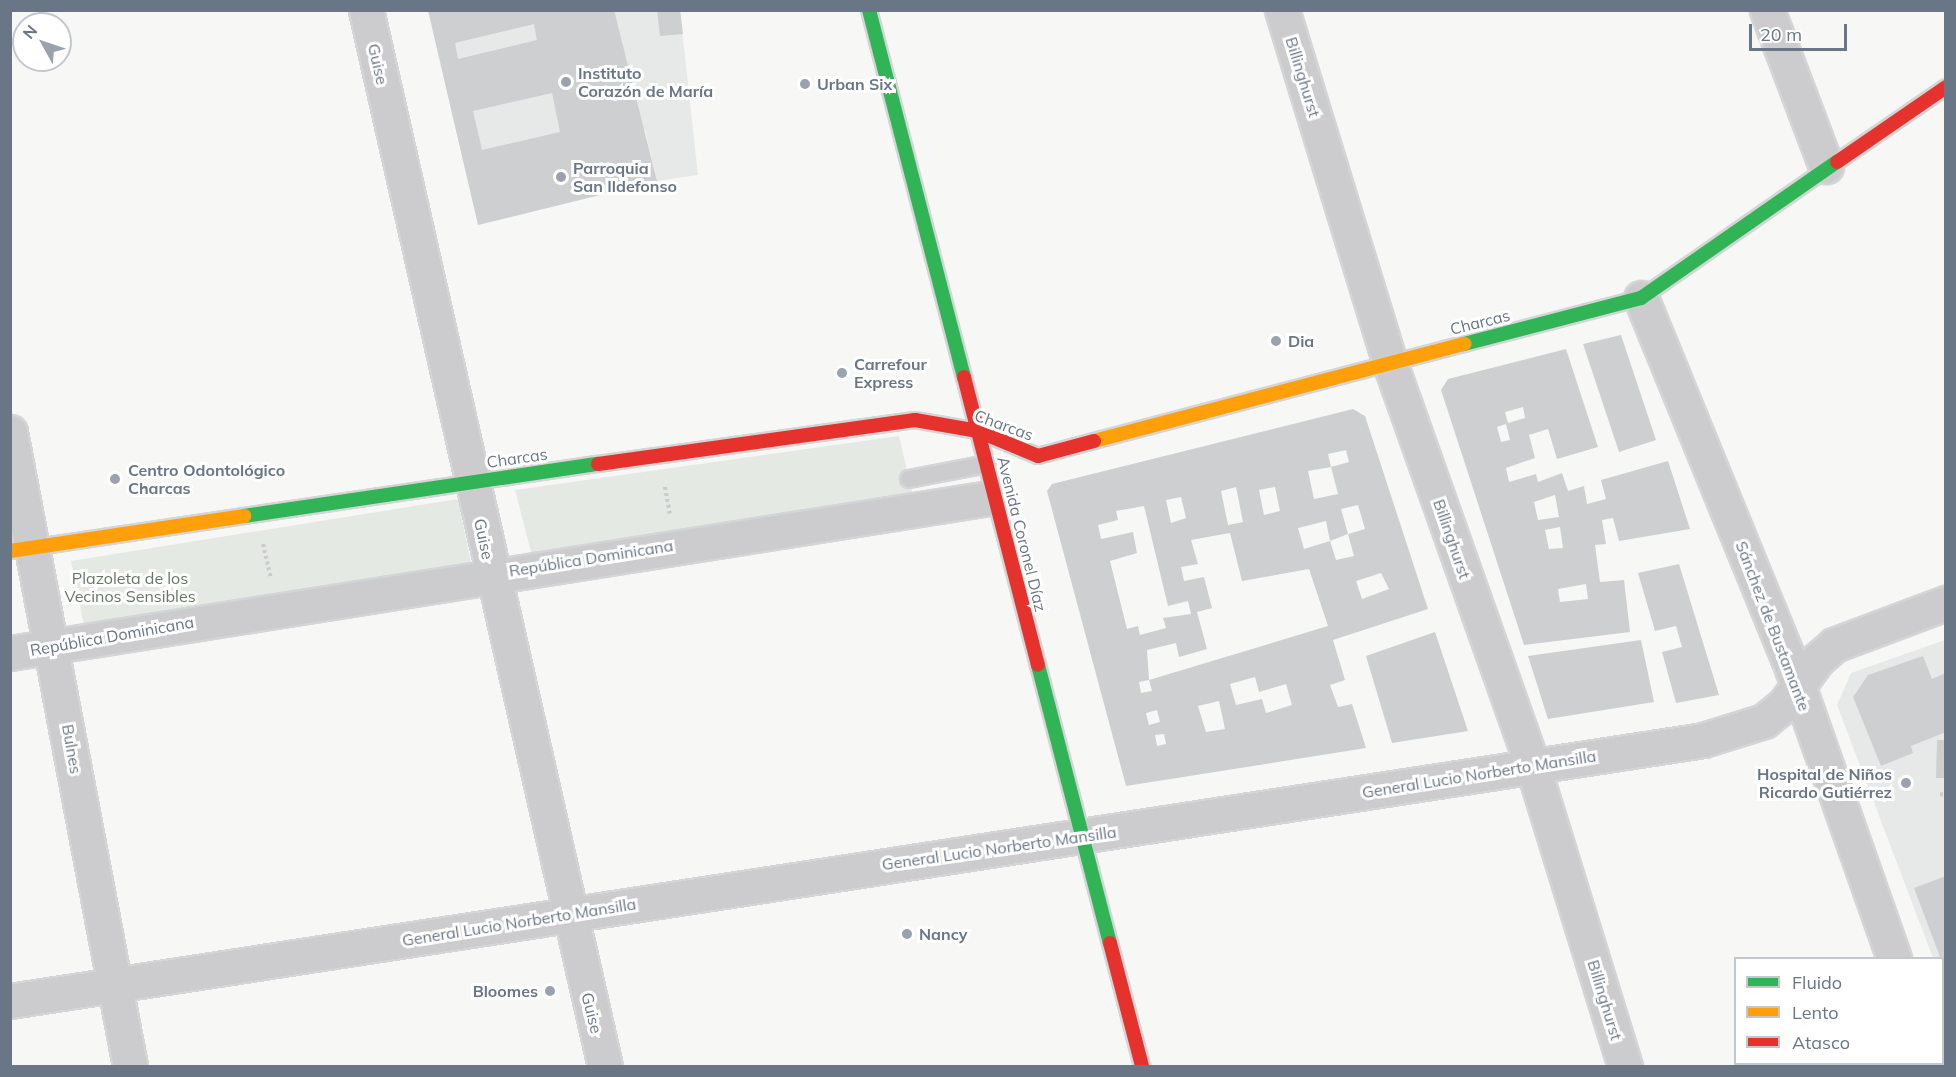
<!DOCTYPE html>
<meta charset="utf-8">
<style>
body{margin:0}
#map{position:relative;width:1956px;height:1077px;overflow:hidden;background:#f7f7f6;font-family:Mulish,sans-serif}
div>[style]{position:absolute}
.built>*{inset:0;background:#e7e9e8}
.green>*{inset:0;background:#e5e9e4}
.building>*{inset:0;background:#cecfd0}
.path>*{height:4px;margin-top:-2px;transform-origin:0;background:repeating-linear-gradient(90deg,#cacbcc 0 3px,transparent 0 6px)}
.roads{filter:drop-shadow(2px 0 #d4d5d6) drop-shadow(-2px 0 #d4d5d6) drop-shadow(0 2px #d4d5d6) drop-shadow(0 -2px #d4d5d6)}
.lane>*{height:16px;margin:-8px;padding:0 8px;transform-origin:8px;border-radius:8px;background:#ccccce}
.street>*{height:33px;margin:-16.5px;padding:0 16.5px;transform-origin:16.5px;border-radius:16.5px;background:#ccccce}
.fast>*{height:14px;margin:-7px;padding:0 7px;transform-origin:7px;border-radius:7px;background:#30b455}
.slow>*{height:14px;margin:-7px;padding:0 7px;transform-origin:7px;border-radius:7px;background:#ff9f0a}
.jam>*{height:14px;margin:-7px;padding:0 7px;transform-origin:7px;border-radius:7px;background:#e5322d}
.dots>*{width:16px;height:16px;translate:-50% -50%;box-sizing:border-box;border:3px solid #fff;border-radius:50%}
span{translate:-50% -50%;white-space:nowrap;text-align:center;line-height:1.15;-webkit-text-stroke:6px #fff;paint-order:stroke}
.street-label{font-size:16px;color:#687685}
.poi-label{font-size:16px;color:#687685;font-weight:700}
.left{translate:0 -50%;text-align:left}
.right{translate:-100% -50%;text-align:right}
.park-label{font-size:16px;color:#657763}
.frame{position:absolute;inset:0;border:12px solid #687685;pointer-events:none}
.legend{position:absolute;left:1734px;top:957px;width:210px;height:108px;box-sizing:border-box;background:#fff;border:2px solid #c3c8ce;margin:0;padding:8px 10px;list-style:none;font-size:18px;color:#687685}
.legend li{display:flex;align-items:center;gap:12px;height:30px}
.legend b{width:30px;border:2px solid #c3c8ce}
.north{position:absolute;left:12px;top:12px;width:60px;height:60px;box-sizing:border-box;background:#fff;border:2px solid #c3c8ce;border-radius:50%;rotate:310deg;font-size:16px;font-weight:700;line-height:24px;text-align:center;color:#687685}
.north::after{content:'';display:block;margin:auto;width:21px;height:27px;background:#9aa3ad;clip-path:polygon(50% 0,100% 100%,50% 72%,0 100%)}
.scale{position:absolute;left:1749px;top:24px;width:98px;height:27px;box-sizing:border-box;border:3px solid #687685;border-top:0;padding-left:8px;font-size:18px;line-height:21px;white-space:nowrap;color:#687685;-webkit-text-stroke:4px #fff;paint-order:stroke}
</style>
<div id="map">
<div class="built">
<div style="clip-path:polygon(428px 11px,680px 11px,698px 175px,657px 181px,645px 130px,466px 173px)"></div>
<div style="clip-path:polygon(1945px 640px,1945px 991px,1942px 958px,1933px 958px,1837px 705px,1851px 673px)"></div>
</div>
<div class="green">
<div style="clip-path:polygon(899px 436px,914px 500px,532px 556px,515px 490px)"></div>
<div style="clip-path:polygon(458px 499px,472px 568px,85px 631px,71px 561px)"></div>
</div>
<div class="building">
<div style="clip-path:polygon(evenodd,428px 10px,614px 10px,657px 181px,478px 225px,428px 10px,534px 24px,537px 40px,458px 59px,455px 43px,534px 24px,428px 10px,552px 93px,560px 132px,482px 150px,473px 111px,552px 93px)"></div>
<div style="clip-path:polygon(657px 10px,680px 10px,683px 34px,660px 36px)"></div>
<div style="clip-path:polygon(1621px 335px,1656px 440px,1619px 452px,1583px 344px)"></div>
<div style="clip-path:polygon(evenodd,1566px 349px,1598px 447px,1557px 459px,1548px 429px,1529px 435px,1535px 458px,1506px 468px,1509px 482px,1536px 474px,1538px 482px,1562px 473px,1568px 491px,1584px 486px,1587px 504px,1606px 499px,1601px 480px,1668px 461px,1690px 529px,1619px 541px,1613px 518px,1602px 520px,1606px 544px,1595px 545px,1600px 582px,1624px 580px,1630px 632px,1524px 645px,1441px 390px,1448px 379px,1566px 349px,1523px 407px,1525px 418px,1508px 423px,1505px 412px,1523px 407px,1566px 349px,1506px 424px,1510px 440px,1501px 442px,1497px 427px,1506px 424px,1566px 349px,1555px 495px,1559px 517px,1538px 520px,1534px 502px,1555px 495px,1566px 349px,1560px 527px,1563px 548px,1549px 549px,1545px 530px,1560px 527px,1566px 349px,1586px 584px,1588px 599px,1560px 602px,1558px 589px,1586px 584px)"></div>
<div style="clip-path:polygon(evenodd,1353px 409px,1365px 416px,1428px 609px,1333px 640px,1345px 680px,1330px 685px,1338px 707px,1352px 704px,1366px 748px,1126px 786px,1047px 491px,1052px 484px,1353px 409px,1346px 450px,1349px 462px,1331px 467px,1338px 494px,1314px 499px,1308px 471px,1331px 467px,1328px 454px,1346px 450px,1353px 409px,1236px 487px,1243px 522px,1228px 525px,1221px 491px,1236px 487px,1353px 409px,1275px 487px,1280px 511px,1264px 515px,1259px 490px,1275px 487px,1353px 409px,1181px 497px,1186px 518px,1171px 523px,1166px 500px,1181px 497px,1353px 409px,1358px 505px,1365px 529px,1348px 534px,1354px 556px,1336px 560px,1330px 541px,1304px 549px,1298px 528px,1326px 521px,1330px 541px,1348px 534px,1341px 509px,1358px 505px,1353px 409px,1144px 506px,1168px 606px,1188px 601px,1191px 614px,1163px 618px,1166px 628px,1140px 635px,1138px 626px,1127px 629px,1110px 561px,1137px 553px,1133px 532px,1101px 539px,1098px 525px,1118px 520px,1116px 511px,1144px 506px,1353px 409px,1230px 533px,1242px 581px,1309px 569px,1328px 626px,1149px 680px,1152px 691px,1141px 693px,1139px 682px,1149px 680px,1147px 650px,1176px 643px,1179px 657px,1207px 649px,1197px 612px,1212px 608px,1204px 577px,1184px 581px,1181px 567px,1198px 564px,1191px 540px,1230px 533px,1353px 409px,1381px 573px,1389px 589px,1362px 599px,1356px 581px,1381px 573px,1353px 409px,1255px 677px,1259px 692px,1286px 684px,1292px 705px,1266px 713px,1262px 699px,1236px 705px,1230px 684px,1255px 677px,1353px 409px,1219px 701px,1225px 729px,1206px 732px,1198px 706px,1219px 701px,1353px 409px,1157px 710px,1160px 722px,1149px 725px,1146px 713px,1157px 710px,1353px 409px,1164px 734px,1166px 744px,1157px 746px,1155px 735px,1164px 734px)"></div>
<div style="clip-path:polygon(1679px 564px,1719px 695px,1676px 703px,1662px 652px,1682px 647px,1676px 626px,1655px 631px,1638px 573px)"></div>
<div style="clip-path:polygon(1435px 632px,1468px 731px,1392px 743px,1366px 656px)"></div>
<div style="clip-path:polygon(1641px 640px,1654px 702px,1548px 719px,1528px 656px)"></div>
<div style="clip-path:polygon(1923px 656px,1932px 679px,1946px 673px,1946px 732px,1911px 746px,1913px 753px,1881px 766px,1853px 697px,1868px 675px)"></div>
<div style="clip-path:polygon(1937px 740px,1946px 740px,1946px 778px,1936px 778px)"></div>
<div style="clip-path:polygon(1946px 876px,1946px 970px,1945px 970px,1914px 888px)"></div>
</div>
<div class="path">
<div style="left:665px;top:487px;width:28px;rotate:80deg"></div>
<div style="left:263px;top:544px;width:35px;rotate:77deg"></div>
<div style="left:1940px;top:794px;width:6px;rotate:9deg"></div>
</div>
<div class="roads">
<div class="lane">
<div style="left:909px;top:479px;width:79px;rotate:-10.9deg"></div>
</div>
<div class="street">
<div style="left:366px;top:10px;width:1083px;rotate:77.25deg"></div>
<div style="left:1282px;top:10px;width:369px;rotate:73deg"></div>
<div style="left:1390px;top:363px;width:425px;rotate:70.5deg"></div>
<div style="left:1532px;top:764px;width:316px;rotate:72.9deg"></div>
<div style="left:1767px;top:10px;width:167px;rotate:69.3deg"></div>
<div style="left:1641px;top:298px;width:391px;rotate:67.8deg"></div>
<div style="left:1789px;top:660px;width:316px;rotate:70.6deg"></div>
<div style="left:10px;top:432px;width:645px;rotate:79.28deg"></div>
<div style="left:10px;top:653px;width:998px;rotate:-8.99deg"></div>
<div style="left:10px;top:1001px;width:1713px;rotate:-8.76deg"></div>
<div style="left:1703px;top:740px;width:64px;rotate:-17.3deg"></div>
<div style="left:1764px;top:721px;width:26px;rotate:-39deg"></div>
<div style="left:1784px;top:705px;width:56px;rotate:-53.7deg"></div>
<div style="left:1817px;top:660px;width:23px;rotate:-41deg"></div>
<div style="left:1834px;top:645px;width:120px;rotate:-20.6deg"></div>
<div style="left:1930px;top:1064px;width:2px;rotate:63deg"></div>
</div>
<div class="fast">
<div style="left:869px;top:10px;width:379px;rotate:75.5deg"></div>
<div style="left:1464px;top:344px;width:183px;rotate:-14.6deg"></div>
<div style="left:1641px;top:298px;width:239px;rotate:-34.8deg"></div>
<div style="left:244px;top:516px;width:358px;rotate:-8.4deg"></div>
<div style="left:1038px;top:665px;width:287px;rotate:75.5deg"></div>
</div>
<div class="slow">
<div style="left:1094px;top:441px;width:383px;rotate:-14.7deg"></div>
<div style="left:10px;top:551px;width:237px;rotate:-8.5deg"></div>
</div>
<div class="jam">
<div style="left:1837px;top:162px;width:132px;rotate:-34.5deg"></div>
<div style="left:964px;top:377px;width:297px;rotate:75.6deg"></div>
<div style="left:598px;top:464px;width:320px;rotate:-7.9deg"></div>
<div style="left:915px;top:420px;width:64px;rotate:9.9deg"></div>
<div style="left:978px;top:431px;width:65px;rotate:22.6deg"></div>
<div style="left:1038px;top:456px;width:58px;rotate:-15deg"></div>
<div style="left:1110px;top:943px;width:127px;rotate:75.4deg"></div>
</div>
</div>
<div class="dots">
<div style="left:566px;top:82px;background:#9aa3ad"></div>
<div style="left:805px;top:84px;background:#9aa3ad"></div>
<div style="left:561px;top:177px;background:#9aa3ad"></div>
<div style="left:1276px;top:341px;background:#9aa3ad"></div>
<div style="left:842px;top:373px;background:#9aa3ad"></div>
<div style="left:115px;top:479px;background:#9aa3ad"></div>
<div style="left:1906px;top:783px;background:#9aa3ad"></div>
<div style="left:907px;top:934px;background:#9aa3ad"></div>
<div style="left:550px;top:991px;background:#9aa3ad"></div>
</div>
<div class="street-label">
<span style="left:378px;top:64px;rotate:77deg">Guise</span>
<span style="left:1303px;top:77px;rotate:73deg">Billinghurst</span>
<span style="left:1480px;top:322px;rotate:-14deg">Charcas</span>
<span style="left:1004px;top:425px;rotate:20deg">Charcas</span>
<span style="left:517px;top:458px;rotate:-8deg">Charcas</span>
<span style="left:1022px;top:534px;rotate:76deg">Avenida Coronel Díaz</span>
<span style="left:484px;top:539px;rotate:78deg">Guise</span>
<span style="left:1452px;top:539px;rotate:71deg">Billinghurst</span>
<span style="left:591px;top:558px;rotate:-9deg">República Dominicana</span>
<span style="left:1773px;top:626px;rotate:69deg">Sánchez de Bustamante</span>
<span style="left:112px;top:636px;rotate:-10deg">República Dominicana</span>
<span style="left:72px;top:749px;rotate:80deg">Bulnes</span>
<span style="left:1479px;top:774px;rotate:-9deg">General Lucio Norberto Mansilla</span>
<span style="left:999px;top:848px;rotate:-8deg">General Lucio Norberto Mansilla</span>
<span style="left:519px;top:922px;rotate:-9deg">General Lucio Norberto Mansilla</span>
<span style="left:1605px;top:1000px;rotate:73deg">Billinghurst</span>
<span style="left:592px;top:1013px;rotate:76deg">Guise</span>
</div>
<div class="poi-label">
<span class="left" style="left:578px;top:82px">Instituto<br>Corazón de María</span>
<span class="left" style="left:817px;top:84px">Urban Six</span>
<span class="left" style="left:573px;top:177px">Parroquia<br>San Ildefonso</span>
<span class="left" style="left:1288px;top:341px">Dia</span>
<span class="left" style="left:854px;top:373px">Carrefour<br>Express</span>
<span class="left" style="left:128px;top:479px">Centro Odontológico<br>Charcas</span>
<span class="right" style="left:1892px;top:783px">Hospital de Niños<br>Ricardo Gutiérrez</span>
<span class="left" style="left:919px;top:934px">Nancy</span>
<span class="right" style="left:538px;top:991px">Bloomes</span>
</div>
<div class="park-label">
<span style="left:130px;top:587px">Plazoleta de los<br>Vecinos Sensibles</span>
</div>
<div class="frame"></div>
<ul class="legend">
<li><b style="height:8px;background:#30b455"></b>Fluido</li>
<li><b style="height:8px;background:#ff9f0a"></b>Lento</li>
<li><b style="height:8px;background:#e5322d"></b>Atasco</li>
</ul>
<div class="north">N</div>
<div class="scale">20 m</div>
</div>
